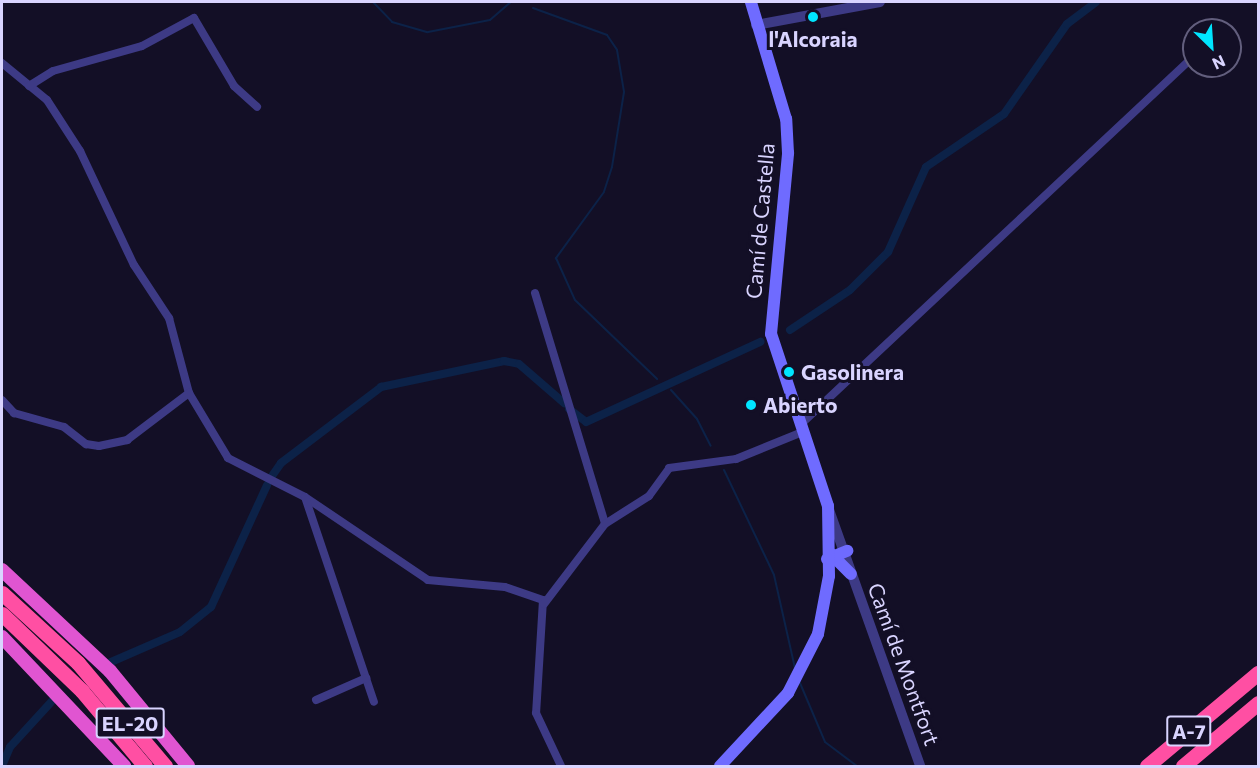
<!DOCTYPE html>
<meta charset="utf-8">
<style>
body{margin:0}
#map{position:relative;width:1260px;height:768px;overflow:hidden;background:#130f26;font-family:Commissioner,sans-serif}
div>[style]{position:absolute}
.stream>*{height:2px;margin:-1px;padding:0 1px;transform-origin:1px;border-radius:1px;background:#0c2248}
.canal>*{height:8px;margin:-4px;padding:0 4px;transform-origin:4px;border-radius:4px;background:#0c2248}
.minor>*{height:8px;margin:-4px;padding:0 4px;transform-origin:4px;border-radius:4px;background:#3d3a85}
.tertiary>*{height:10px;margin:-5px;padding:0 5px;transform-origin:5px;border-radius:5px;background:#3d3a85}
.secondary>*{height:12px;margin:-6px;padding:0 6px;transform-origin:6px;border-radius:6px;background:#6f6bff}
.trunk>*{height:14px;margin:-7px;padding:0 7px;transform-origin:7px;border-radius:7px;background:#e055d1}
.motorway>*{height:15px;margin:-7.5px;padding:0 7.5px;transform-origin:7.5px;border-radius:7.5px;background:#ff4fa3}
.dots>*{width:16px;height:16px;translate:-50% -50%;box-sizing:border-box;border:3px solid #130f26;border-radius:50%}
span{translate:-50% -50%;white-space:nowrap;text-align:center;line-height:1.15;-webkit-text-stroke:6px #130f26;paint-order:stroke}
.shield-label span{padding:2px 4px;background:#130f26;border:2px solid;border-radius:4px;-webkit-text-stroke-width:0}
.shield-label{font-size:20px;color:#d9d4ff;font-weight:700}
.poi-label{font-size:21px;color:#d9d4ff;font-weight:700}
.left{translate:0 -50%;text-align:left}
.street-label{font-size:21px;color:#d9d4ff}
.frame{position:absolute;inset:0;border:3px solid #d9d4ff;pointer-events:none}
.north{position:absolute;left:1182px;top:18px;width:60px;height:60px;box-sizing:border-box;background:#130f26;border:2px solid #625e7d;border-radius:50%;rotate:155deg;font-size:16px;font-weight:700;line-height:24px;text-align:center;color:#d9d4ff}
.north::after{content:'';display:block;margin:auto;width:21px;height:27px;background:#00e5ff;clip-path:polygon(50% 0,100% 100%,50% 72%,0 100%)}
</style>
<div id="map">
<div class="stream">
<div style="left:373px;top:2px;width:28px;rotate:46deg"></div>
<div style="left:392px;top:22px;width:37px;rotate:16deg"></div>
<div style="left:428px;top:32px;width:63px;rotate:-11deg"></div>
<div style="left:490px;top:20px;width:28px;rotate:-41deg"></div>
<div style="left:533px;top:8px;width:79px;rotate:20deg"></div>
<div style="left:607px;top:35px;width:18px;rotate:56deg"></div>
<div style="left:617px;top:50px;width:43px;rotate:80.5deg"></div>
<div style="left:624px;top:92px;width:76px;rotate:99.1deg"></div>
<div style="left:612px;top:167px;width:26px;rotate:108deg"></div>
<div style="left:604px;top:192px;width:82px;rotate:126deg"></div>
<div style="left:556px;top:258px;width:46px;rotate:65.7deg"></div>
<div style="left:575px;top:300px;width:114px;rotate:43.9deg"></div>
<div style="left:671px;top:390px;width:39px;rotate:48deg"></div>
<div style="left:697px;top:419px;width:30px;rotate:63deg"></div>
<div style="left:724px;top:470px;width:116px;rotate:64.5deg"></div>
<div style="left:774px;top:575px;width:95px;rotate:77.3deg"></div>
<div style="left:800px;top:683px;width:64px;rotate:67deg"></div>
<div style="left:825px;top:742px;width:40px;rotate:37deg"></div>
</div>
<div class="canal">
<div style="left:790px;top:330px;width:72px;rotate:-33.7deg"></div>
<div style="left:850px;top:290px;width:54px;rotate:-45deg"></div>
<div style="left:888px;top:252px;width:93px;rotate:-65.9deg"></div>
<div style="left:926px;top:167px;width:94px;rotate:-34.2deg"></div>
<div style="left:1004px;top:114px;width:110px;rotate:-55deg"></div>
<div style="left:1067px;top:24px;width:36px;rotate:-37deg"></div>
<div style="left:569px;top:409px;width:21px;rotate:37deg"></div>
<div style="left:586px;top:422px;width:192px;rotate:-24.7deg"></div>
<div style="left:272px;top:476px;width:16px;rotate:-55deg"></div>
<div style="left:281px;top:463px;width:126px;rotate:-37.2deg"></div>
<div style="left:381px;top:387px;width:126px;rotate:-11.9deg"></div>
<div style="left:504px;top:361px;width:15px;rotate:11deg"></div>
<div style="left:519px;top:364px;width:60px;rotate:40.9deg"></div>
<div style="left:111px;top:662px;width:75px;rotate:-23.5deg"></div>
<div style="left:180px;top:632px;width:40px;rotate:-39deg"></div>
<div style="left:211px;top:607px;width:134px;rotate:-65.3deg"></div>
<div style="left:2px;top:766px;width:21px;rotate:-67deg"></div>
<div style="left:10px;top:747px;width:65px;rotate:-47.5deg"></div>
</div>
<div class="minor">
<div style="left:2px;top:63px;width:58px;rotate:39.4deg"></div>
<div style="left:47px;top:100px;width:61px;rotate:57.1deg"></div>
<div style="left:80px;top:151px;width:126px;rotate:64.7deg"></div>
<div style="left:134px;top:265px;width:64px;rotate:56.6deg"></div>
<div style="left:169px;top:318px;width:78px;rotate:75.1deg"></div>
<div style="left:189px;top:393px;width:76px;rotate:59deg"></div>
<div style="left:228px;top:458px;width:86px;rotate:26.9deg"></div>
<div style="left:305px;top:497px;width:148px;rotate:34deg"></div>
<div style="left:428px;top:580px;width:77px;rotate:5.2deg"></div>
<div style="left:505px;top:587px;width:40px;rotate:18.9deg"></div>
<div style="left:543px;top:600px;width:113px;rotate:93.5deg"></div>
<div style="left:536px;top:713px;width:59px;rotate:64.7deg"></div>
<div style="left:29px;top:86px;width:28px;rotate:-32deg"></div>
<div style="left:53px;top:71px;width:92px;rotate:-15.7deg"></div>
<div style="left:142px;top:46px;width:59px;rotate:-28.3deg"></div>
<div style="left:194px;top:18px;width:79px;rotate:59.5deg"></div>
<div style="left:234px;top:86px;width:31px;rotate:42deg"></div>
<div style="left:535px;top:293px;width:241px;rotate:73.1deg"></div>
<div style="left:2px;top:400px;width:18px;rotate:47deg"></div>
<div style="left:14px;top:413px;width:52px;rotate:15.6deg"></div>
<div style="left:64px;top:427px;width:28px;rotate:38deg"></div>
<div style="left:86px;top:444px;width:13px;rotate:9deg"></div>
<div style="left:99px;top:446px;width:29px;rotate:-12deg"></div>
<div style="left:127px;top:440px;width:78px;rotate:-37.2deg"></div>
<div style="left:800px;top:425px;width:540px;rotate:-43.12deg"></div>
<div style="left:305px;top:497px;width:216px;rotate:71.4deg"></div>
<div style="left:544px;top:604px;width:101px;rotate:-52.7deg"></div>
<div style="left:605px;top:524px;width:52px;rotate:-32.5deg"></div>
<div style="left:649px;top:496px;width:34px;rotate:-54deg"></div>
<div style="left:669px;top:468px;width:68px;rotate:-7.7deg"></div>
<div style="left:736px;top:459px;width:71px;rotate:-22.2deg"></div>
<div style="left:316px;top:700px;width:55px;rotate:-23.7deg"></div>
</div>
<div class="tertiary">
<div style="left:756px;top:25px;width:126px;rotate:-10.5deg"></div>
<div style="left:828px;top:507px;width:275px;rotate:70.4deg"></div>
</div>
<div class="secondary">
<div style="left:829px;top:552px;width:31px;rotate:45deg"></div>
<div style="left:827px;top:559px;width:22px;rotate:-22deg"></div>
<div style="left:720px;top:766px;width:100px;rotate:-47deg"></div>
<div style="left:788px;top:693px;width:66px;rotate:-63deg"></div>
<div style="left:818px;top:634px;width:59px;rotate:-79.3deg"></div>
<div style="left:829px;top:576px;width:70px;rotate:-90.8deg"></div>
<div style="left:828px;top:506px;width:181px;rotate:-108.3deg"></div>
<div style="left:771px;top:334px;width:182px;rotate:-84.6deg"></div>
<div style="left:788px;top:153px;width:34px;rotate:-93deg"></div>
<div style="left:786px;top:119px;width:122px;rotate:-106.7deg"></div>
</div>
<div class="trunk">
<div style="left:2px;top:570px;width:148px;rotate:43.1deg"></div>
<div style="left:110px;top:671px;width:123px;rotate:50.6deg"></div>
<div style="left:2px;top:637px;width:178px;rotate:46.6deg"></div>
</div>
<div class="motorway">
<div style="left:2px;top:593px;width:103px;rotate:42.6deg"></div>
<div style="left:78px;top:663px;width:135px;rotate:49.8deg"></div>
<div style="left:2px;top:614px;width:111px;rotate:43.9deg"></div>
<div style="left:82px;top:691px;width:98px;rotate:50deg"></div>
<div style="left:1147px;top:766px;width:145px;rotate:-40deg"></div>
<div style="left:1183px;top:766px;width:98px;rotate:-40deg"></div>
</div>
<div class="dots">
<div style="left:813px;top:17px;background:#00e5ff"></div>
<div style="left:789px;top:372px;background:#00e5ff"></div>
<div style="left:751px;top:405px;background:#00e5ff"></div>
</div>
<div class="shield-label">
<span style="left:130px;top:723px">EL-20</span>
<span style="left:1189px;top:731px">A-7</span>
</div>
<div class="poi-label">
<span style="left:813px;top:39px">l'Alcoraia</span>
<span class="left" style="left:801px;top:372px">Gasolinera</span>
<span class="left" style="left:763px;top:405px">Abierto</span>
</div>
<div class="street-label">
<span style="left:760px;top:221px;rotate:-85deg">Camí de Castella</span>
<span style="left:904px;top:664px;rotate:70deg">Camí de Montfort</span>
</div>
<div class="frame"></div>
<div class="north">N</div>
</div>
